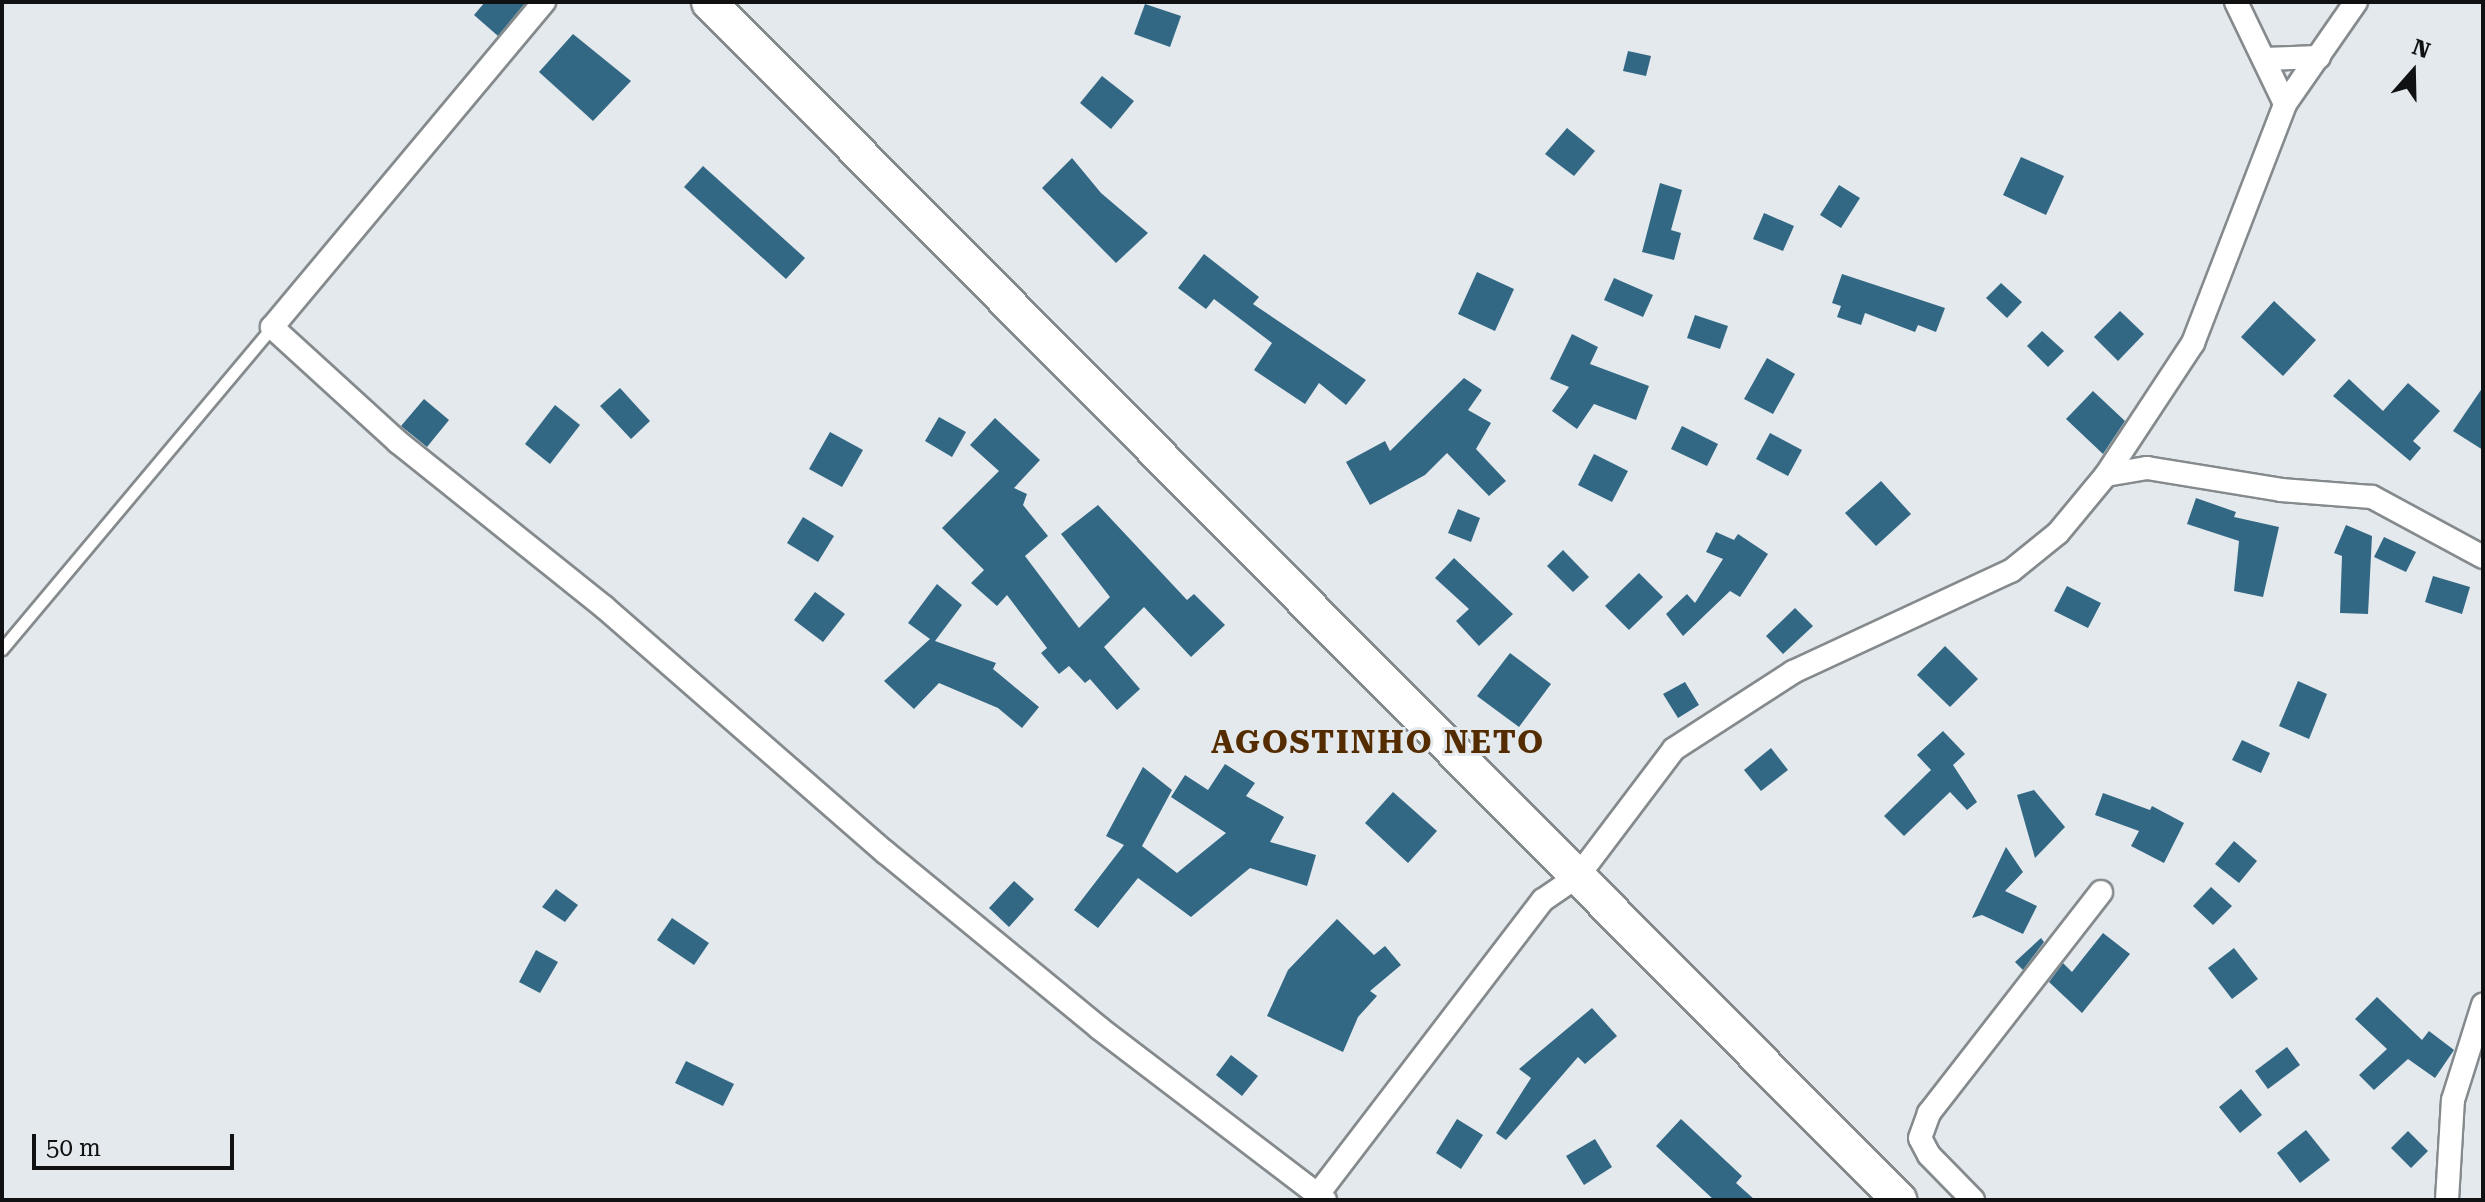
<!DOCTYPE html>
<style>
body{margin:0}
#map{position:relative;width:2485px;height:1202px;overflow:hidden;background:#e3e9ec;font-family:"Roboto Serif",serif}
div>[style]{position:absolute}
.building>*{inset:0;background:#336885}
.roads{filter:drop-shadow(2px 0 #858a8d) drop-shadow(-2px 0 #858a8d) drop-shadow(0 2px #858a8d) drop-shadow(0 -2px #858a8d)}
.service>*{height:11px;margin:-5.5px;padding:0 5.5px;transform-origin:5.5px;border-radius:5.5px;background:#fff}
.minor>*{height:22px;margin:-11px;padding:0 11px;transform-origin:11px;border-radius:11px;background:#fff}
.primary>*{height:34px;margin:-17px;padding:0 17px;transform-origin:17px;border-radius:17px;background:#fff}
span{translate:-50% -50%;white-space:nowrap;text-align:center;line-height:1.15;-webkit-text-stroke:6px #e3e9ec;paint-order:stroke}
.district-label{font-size:32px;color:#542c00;font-weight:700;letter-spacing:2px}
.frame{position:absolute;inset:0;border:4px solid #0f1112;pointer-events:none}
.north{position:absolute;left:2373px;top:32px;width:80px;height:80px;-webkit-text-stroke:6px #e3e9ec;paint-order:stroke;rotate:20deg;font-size:22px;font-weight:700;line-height:32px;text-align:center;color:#0f1112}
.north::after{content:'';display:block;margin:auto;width:28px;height:36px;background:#0f1112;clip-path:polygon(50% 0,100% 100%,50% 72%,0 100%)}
.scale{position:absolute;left:32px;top:1134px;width:202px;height:36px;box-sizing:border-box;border:4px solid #0f1112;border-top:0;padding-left:10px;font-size:24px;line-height:28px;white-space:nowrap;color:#0f1112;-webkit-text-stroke:6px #e3e9ec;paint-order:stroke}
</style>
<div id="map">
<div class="building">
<div style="clip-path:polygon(485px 2px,526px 2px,498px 36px,474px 15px)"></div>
<div style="clip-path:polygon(1145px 4px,1181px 16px,1170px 47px,1134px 34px)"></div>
<div style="clip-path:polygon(573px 34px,631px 81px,593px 121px,539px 72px)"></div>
<div style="clip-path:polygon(1628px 51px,1651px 56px,1646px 76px,1623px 71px)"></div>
<div style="clip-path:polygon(1102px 76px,1134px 101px,1111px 129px,1080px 103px)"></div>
<div style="clip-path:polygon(1567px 128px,1595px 151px,1574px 176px,1545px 154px)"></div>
<div style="clip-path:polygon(2021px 157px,2064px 176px,2046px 215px,2003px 195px)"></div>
<div style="clip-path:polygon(1072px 158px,1101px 193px,1148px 233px,1116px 263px,1042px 188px)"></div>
<div style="clip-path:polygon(703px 166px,805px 258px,786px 279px,684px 187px)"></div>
<div style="clip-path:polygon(1660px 183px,1682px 190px,1671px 230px,1681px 233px,1674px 260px,1642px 252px)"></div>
<div style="clip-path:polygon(1839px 185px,1860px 198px,1841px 228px,1820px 215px)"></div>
<div style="clip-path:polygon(1764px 213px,1794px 226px,1783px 251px,1753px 239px)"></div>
<div style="clip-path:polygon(1204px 254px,1259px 297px,1253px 304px,1366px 380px,1346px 405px,1319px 383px,1305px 404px,1254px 370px,1272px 343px,1214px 299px,1206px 309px,1178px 288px)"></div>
<div style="clip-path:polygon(1477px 272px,1514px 289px,1495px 331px,1458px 314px)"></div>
<div style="clip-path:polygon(1842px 274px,1945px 308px,1936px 332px,1918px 325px,1915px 332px,1865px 313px,1861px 325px,1837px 317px,1841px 306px,1832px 303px)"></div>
<div style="clip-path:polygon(1614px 278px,1653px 295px,1643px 317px,1604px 300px)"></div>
<div style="clip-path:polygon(2001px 283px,2022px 302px,2007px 318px,1986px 298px)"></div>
<div style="clip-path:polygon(2274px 301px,2316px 340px,2283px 376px,2241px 337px)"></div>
<div style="clip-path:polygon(2120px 311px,2144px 334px,2118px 361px,2094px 337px)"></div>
<div style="clip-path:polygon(1695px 315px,1728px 326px,1720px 349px,1687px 338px)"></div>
<div style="clip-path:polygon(2042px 331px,2064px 351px,2048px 367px,2027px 346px)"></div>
<div style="clip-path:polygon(1572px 334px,1598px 347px,1590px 364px,1649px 386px,1636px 420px,1594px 404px,1577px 429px,1552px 411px,1569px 387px,1550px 379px)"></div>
<div style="clip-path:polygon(1767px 358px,1795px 374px,1773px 414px,1744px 399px)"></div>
<div style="clip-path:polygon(1464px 378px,1482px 390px,1468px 410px,1491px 423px,1476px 449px,1506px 481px,1489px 496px,1447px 453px,1425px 475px,1370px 505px,1346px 462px,1385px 441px,1390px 451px)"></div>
<div style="clip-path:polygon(2349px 379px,2383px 411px,2408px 383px,2440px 411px,2413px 441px,2421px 448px,2410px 461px,2333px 396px)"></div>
<div style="clip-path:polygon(2483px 387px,2483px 450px,2453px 431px)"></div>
<div style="clip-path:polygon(620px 388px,650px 421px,631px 439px,600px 406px)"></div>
<div style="clip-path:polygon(2093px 391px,2125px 421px,2103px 454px,2066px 419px)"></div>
<div style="clip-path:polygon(424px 399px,449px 420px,427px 447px,401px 426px)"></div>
<div style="clip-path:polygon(555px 405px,580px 425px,550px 464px,525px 444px)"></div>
<div style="clip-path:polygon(939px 417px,966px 432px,952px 457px,925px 441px)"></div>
<div style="clip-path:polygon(995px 418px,1040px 460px,1014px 488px,1027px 494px,1023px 505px,1048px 536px,1025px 556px,1079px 628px,1110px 597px,1061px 534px,1098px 505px,1187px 600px,1194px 594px,1225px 625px,1191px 657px,1144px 607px,1104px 647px,1140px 689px,1117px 710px,1090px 679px,1085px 683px,1069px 666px,1059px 674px,1041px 653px,1047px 648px,1007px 595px,997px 606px,971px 583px,984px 570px,942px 528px,999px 471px,970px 445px)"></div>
<div style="clip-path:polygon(1682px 426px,1718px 444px,1707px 466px,1671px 449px)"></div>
<div style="clip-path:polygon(830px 432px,863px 450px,842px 487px,809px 469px)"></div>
<div style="clip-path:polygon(1770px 433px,1802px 450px,1788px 476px,1756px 459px)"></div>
<div style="clip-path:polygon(1594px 454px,1628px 471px,1612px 502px,1578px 485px)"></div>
<div style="clip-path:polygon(1881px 481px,1911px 514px,1876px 546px,1845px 513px)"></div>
<div style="clip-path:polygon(2196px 498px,2236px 512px,2234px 517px,2279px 527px,2263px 597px,2234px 591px,2239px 541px,2187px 524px)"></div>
<div style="clip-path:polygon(1458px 509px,1480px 518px,1471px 542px,1448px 533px)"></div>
<div style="clip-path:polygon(803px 517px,834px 536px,818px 562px,787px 543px)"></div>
<div style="clip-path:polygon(2346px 525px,2372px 536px,2368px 614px,2340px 613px,2342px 556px,2334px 553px)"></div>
<div style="clip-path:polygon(1716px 532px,1734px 540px,1738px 534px,1768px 554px,1740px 597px,1730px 591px,1683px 636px,1666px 614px,1687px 594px,1695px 603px,1723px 559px,1706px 552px)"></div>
<div style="clip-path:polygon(2384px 537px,2416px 552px,2406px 572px,2374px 557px)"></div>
<div style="clip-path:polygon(1563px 550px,1589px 577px,1573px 592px,1547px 566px)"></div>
<div style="clip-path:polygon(1454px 558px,1513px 614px,1479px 646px,1456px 621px,1469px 609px,1435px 578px)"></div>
<div style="clip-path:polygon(1639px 573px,1663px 597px,1629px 630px,1605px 606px)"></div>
<div style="clip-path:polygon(2433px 576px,2470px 587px,2462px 614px,2425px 602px)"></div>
<div style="clip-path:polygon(937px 584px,962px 605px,935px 641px,996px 663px,993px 669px,1039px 707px,1022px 728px,998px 708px,939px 683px,914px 709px,884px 681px,930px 639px,908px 623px)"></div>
<div style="clip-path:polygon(2067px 586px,2101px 603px,2088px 628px,2054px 611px)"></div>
<div style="clip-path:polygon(815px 592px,845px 614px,823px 642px,794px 620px)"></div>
<div style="clip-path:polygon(1795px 608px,1813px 626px,1783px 654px,1766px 636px)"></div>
<div style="clip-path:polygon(1945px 646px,1978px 679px,1950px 707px,1917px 675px)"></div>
<div style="clip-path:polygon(1510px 653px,1551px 684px,1519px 727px,1477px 696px)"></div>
<div style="clip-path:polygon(2298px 681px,2327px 694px,2309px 739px,2279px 726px)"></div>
<div style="clip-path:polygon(1685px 682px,1699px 705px,1678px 718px,1663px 694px)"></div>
<div style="clip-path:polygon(1943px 731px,1965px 754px,1953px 765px,1977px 802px,1967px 810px,1950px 792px,1904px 836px,1884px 816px,1931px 770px,1917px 755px)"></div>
<div style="clip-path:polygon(2242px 740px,2270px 753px,2261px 773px,2232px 760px)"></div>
<div style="clip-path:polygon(1771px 748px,1788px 770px,1761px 791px,1744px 770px)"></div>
<div style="clip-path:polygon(1225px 764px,1255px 783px,1246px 796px,1284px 817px,1270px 842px,1316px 855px,1307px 886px,1250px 868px,1191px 917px,1138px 878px,1098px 928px,1074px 910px,1124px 845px,1106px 836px,1143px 767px,1172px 790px,1142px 846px,1177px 873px,1226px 833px,1171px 797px,1185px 775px,1208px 790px)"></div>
<div style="clip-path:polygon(2034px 790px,2065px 827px,2035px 858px,2017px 795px)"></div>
<div style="clip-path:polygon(1393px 792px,1437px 831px,1408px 863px,1365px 823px)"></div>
<div style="clip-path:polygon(2103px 793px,2150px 810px,2152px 806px,2184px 823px,2164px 863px,2131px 846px,2139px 831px,2095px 815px)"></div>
<div style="clip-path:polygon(2234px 841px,2257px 861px,2239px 883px,2215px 864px)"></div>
<div style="clip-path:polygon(2006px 847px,2023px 872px,2005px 891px,2037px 906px,2023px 934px,1982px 915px,1972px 918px)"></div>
<div style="clip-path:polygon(1014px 881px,1034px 899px,1009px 927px,989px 908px)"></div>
<div style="clip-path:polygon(2211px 887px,2232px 906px,2213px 925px,2193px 906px)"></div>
<div style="clip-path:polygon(556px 889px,578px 905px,565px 922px,542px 907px)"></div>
<div style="clip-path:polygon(672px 918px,709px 943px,694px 965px,657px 940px)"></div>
<div style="clip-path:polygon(1337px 919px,1374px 955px,1385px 946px,1401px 965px,1370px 991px,1377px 996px,1358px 1017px,1343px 1052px,1267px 1016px,1288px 970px)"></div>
<div style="clip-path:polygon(2103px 933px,2130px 954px,2082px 1013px,2049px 982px,2063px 963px,2072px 972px)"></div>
<div style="clip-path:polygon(2041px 938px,2044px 942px,2023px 970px,2015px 962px)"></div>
<div style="clip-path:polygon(2234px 948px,2258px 979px,2232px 999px,2208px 968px)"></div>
<div style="clip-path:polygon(536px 950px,558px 962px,540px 993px,519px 982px)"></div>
<div style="clip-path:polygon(2377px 997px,2422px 1040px,2429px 1031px,2454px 1050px,2435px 1078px,2408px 1059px,2374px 1090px,2359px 1075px,2387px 1049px,2355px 1019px)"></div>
<div style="clip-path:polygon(1592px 1008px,1617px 1036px,1585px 1064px,1578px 1057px,1506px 1140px,1496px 1133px,1531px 1078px,1519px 1069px)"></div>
<div style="clip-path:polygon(2287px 1047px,2300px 1065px,2268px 1089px,2255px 1071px)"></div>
<div style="clip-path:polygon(1231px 1055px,1258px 1076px,1242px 1096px,1216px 1075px)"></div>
<div style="clip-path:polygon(686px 1061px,734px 1084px,723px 1106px,675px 1083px)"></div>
<div style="clip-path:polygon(2241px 1089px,2262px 1115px,2240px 1133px,2219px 1107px)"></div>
<div style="clip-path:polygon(1457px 1119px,1483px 1135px,1461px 1169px,1436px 1153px)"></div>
<div style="clip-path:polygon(1681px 1119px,1742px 1176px,1736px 1183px,1755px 1200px,1714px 1200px,1656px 1146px)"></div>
<div style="clip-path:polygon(2306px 1130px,2330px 1160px,2300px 1183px,2277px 1153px)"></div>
<div style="clip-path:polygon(2408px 1131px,2428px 1151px,2411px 1168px,2391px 1148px)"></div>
<div style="clip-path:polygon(1595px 1139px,1612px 1167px,1584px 1185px,1566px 1156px)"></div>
</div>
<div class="roads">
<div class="service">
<div style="left:2px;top:649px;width:420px;rotate:-50deg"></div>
</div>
<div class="minor">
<div style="left:544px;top:2px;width:424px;rotate:129.9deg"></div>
<div style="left:272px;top:327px;width:171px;rotate:42.4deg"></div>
<div style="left:398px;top:442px;width:264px;rotate:38.7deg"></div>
<div style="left:604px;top:607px;width:373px;rotate:41.1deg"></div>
<div style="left:885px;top:852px;width:277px;rotate:39.4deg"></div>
<div style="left:1099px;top:1028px;width:284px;rotate:37.3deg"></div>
<div style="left:2236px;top:2px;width:113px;rotate:64.3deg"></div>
<div style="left:2265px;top:59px;width:54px;rotate:-2.1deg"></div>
<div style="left:2106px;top:475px;width:42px;rotate:-9.7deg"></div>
<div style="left:2147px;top:468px;width:136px;rotate:9.3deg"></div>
<div style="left:2281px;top:490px;width:91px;rotate:4.4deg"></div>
<div style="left:2372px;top:497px;width:126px;rotate:28.4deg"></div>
<div style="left:1318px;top:1194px;width:370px;rotate:-52.6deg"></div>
<div style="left:1543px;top:900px;width:42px;rotate:-34.4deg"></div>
<div style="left:1578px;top:876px;width:159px;rotate:-52.9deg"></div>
<div style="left:1674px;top:749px;width:142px;rotate:-32.9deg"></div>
<div style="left:1793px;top:672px;width:240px;rotate:-24.9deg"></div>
<div style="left:2011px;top:571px;width:60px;rotate:-39deg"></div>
<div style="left:2058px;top:533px;width:75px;rotate:-50.4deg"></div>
<div style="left:2106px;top:475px;width:158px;rotate:-56.6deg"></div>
<div style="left:2193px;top:343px;width:256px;rotate:-68.9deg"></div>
<div style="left:2285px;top:104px;width:124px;rotate:-55.2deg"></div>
<div style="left:1973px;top:1200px;width:63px;rotate:-134.4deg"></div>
<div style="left:1929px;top:1155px;width:19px;rotate:-118deg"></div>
<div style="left:1920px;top:1138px;width:27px;rotate:-70deg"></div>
<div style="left:1929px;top:1113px;width:280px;rotate:-52.1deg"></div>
<div style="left:2447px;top:1200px;width:100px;rotate:-86.6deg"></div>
<div style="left:2453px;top:1100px;width:100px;rotate:-72.5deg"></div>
</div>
<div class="primary">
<div style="left:709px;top:2px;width:1689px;rotate:45.19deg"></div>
</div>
</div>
<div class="district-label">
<span style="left:1378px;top:742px">AGOSTINHO NETO</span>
</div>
<div class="frame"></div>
<div class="north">N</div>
<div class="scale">50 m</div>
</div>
